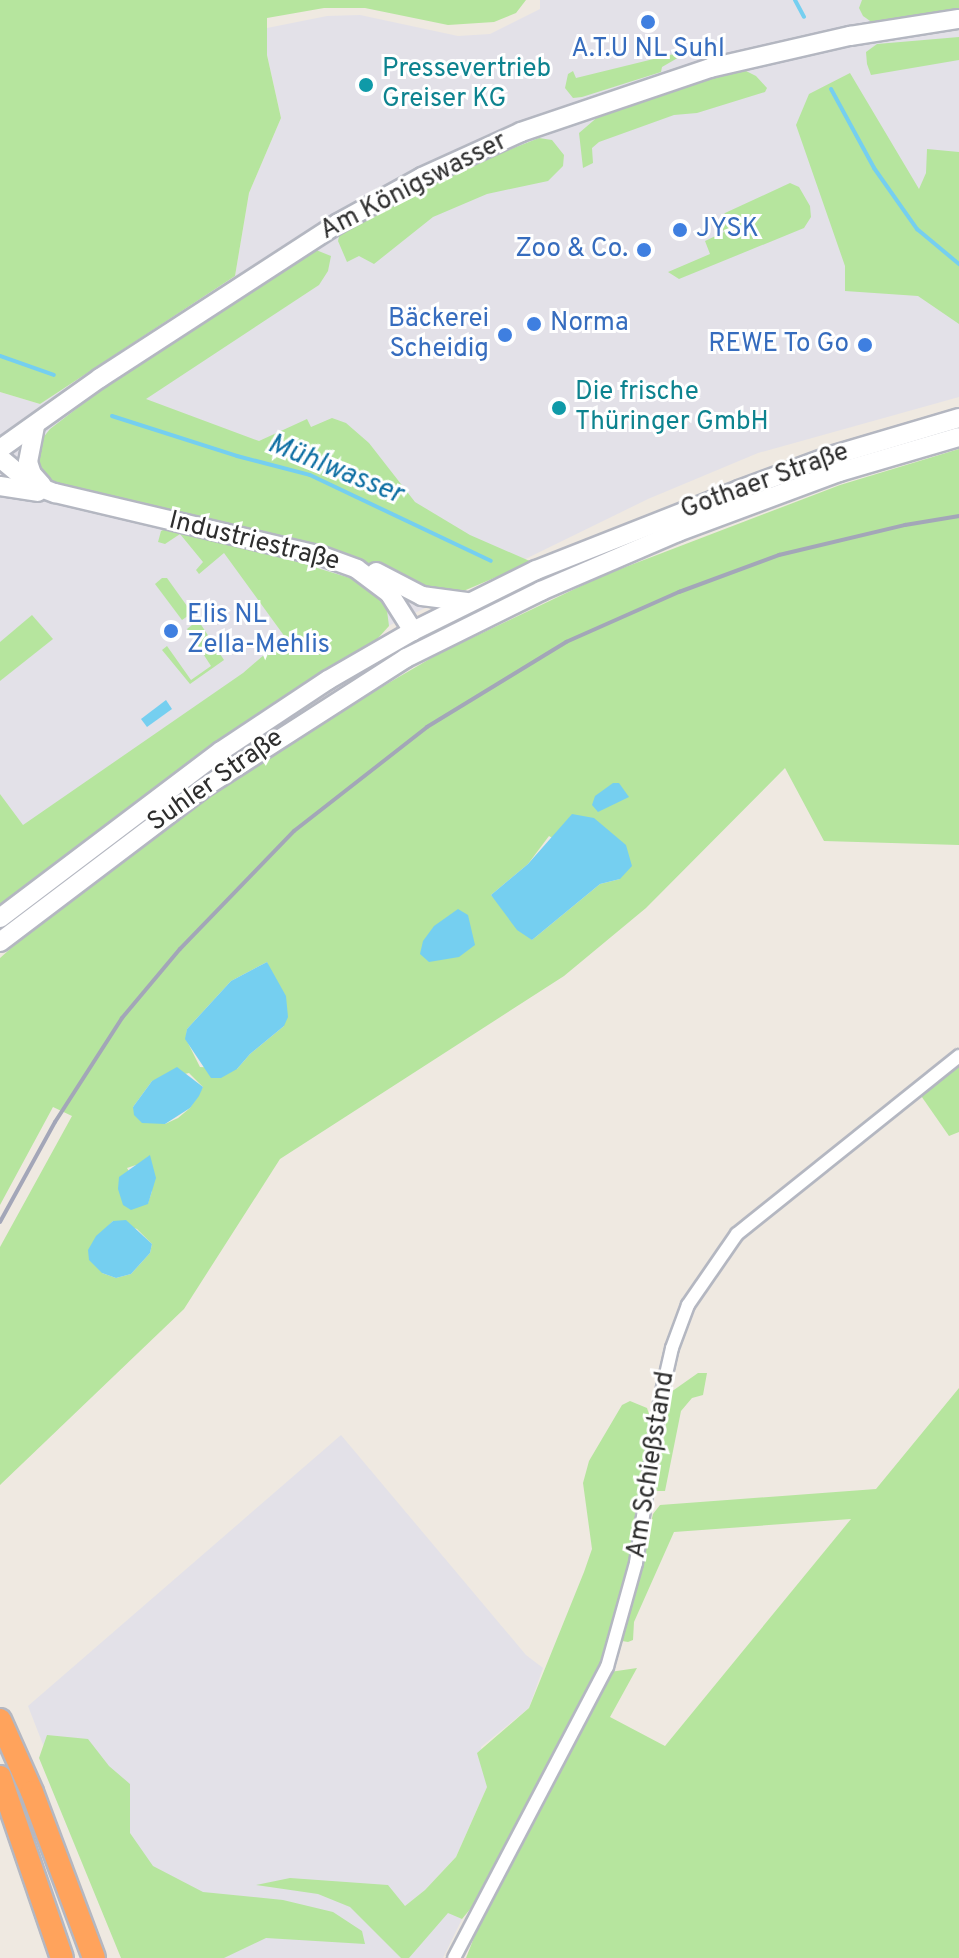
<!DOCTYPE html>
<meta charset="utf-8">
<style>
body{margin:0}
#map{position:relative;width:959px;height:1958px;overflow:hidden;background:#efe9e1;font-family:Overpass,sans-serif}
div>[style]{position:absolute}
.industrial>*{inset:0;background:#e3e1e8}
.green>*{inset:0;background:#b6e59e}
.water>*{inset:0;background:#75cff0}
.stream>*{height:4px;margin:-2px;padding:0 2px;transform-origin:2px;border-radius:2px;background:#75cff0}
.roads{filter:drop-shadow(2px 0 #b4b7c1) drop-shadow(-2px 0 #b4b7c1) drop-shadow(0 2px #b4b7c1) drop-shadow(0 -2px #b4b7c1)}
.street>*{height:12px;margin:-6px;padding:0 6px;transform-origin:6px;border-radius:6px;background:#fff}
.secondary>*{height:18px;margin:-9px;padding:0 9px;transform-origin:9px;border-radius:9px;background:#fff}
.highway>*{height:22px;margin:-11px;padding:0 11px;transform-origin:11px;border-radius:11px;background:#ffa35c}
.rail>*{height:4px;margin:-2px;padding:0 2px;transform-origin:2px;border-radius:2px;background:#a3a6b8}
.dots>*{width:22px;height:22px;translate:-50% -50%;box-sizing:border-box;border:4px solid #fff;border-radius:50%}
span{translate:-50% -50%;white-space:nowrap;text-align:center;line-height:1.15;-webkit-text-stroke:6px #fff;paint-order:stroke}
.shop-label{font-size:26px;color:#366cbe}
.left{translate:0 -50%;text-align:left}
.right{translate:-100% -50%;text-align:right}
.culture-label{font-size:26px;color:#0d838f}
.street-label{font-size:26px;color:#2e2e2e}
.water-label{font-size:28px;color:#0d6fa3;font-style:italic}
</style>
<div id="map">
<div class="industrial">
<div style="clip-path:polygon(540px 0,959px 0,959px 397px,758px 453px,648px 499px,190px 723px,0 860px,0 392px,40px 404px,235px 276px,249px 193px,281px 118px,267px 55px,267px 28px,327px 16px,360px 15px,458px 36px,490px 34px,540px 9px)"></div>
<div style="clip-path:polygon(341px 1435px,526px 1655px,543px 1668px,529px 1708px,481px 1747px,487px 1787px,456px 1857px,425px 1890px,405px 1906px,402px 1958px,126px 1958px,28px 1706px)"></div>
<div style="clip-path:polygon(448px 1912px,462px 1919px,443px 1958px,409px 1958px)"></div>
</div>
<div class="green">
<div style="clip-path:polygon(0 0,526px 0,516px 13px,494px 22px,448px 25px,365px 8px,324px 8px,267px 18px,267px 55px,281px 118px,249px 193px,235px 276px,40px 404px,0 392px)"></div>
<div style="clip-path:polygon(862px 0,959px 0,959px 10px,873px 23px,863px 16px,859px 8px)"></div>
<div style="clip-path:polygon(959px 37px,959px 60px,871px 75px,867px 64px,866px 52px,877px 44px)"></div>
<div style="clip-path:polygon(678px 53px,681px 56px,662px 67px,661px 72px,582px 97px,573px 98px,565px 88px,568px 74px,573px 71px,576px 78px)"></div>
<div style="clip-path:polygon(740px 68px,756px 76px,767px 88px,765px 92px,697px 113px,674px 115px,599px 142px,592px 148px,593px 163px,583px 168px,579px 133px,600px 115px)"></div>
<div style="clip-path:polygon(850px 73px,919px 189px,926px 173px,927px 149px,959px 152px,959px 324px,918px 296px,845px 291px,845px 266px,796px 125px,809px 94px)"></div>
<div style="clip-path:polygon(539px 138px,552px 140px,564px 155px,563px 166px,548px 181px,487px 194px,433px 217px,374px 264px,359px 256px,347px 262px,338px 241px,340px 232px,419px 185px)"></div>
<div style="clip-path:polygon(790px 183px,799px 187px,810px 206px,811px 217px,804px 228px,679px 279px,668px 272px,710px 254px,705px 241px,724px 232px,719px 221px,725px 213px)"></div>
<div style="clip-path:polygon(311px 248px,331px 256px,328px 271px,319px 285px,146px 399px,259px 441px,307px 419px,311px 427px,332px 418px,346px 423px,369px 443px,415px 502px,470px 535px,532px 562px,447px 598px,322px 549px,71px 489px,47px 481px,37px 471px,38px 444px,50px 429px,140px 360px)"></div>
<div style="clip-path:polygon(959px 427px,959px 430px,446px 628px,443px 624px,525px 585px,732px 502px,834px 465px)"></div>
<div style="clip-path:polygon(evenodd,959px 449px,959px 845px,824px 841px,785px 768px,646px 908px,564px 976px,280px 1159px,184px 1309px,0 1485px,0 1247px,72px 1116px,53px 1107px,0 1205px,0 958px,44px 919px,206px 797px,313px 727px,440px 653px,602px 576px,840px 485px,959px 449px,549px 836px,620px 879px,600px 884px,532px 940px,491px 895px,528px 864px,549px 836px,959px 449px,267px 962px,284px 1026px,250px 1054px,237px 1069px,200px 1067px,186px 1039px,187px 1029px,231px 981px,267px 962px,959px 449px,189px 1073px,203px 1087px,190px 1108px,178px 1118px,165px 1124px,133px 1107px,152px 1081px,189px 1073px,959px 449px,136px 1165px,152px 1191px,148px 1203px,127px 1168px,136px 1165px,959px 449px,113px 1221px,137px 1229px,152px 1244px,150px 1253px,131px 1274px,116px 1278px,102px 1273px,107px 1227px,113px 1221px)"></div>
<div style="clip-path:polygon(167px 528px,245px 546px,350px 578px,373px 589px,386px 603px,389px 626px,370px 647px,0 911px,0 794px,23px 825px,243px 673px,285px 637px,224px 553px,199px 574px,196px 570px,203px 562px,180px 534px,165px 544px,158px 542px,161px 531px)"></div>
<div style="clip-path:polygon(162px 578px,167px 578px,192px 613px,182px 620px,155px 584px)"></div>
<div style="clip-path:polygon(32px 615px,53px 639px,0 681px,0 642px)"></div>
<div style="clip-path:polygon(198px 620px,224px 660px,190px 684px,162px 650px,167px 646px,191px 680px,211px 666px,187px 629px)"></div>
<div style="clip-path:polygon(959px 1056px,959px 1132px,949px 1136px,917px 1090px)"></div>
<div style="clip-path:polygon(698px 1373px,707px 1373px,703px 1395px,692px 1398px,681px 1411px,665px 1491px,655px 1491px,671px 1392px)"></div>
<div style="clip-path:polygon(959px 1388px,959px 1958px,466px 1958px,499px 1874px,462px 1919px,448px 1913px,409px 1958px,401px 1958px,350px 1907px,318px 1894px,256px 1885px,290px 1878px,388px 1885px,405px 1906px,425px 1890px,456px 1857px,487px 1787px,477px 1753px,529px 1708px,584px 1572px,592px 1549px,583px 1483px,589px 1461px,622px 1405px,630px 1401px,647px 1408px,655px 1432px,610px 1672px,637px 1668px,610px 1717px,665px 1746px,851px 1519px,674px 1532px,634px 1622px,633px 1640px,628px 1642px,622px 1641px,653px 1514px,660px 1505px,876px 1489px)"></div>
<div style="clip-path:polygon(47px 1735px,88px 1739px,109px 1766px,130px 1784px,130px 1833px,153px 1866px,203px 1892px,283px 1900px,333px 1912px,362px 1931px,365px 1944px,266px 1938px,224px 1958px,121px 1958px,39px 1758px)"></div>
</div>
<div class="water">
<div style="clip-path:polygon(166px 700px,172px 709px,147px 727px,141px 719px)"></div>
<div style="clip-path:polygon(613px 783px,619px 783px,629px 797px,598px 812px,592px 805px,595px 796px)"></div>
<div style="clip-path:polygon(572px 814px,594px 818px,626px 845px,632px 866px,620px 879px,600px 884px,532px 940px,517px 930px,491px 895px,528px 864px)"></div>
<div style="clip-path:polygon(458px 909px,468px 915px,475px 945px,459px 957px,429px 962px,420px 954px,423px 941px,434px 926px)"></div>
<div style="clip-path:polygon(267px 962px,286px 996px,288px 1017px,284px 1026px,250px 1054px,237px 1069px,221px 1078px,211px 1078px,185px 1039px,187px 1029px,231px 981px)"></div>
<div style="clip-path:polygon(177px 1067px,203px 1087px,199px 1096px,190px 1108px,165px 1124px,142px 1123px,134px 1115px,133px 1107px,152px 1081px)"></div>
<div style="clip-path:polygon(150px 1155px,156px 1178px,148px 1204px,131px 1210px,123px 1205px,118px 1189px,119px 1177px)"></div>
<div style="clip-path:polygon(126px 1220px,152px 1244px,150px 1253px,131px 1274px,116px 1278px,102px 1273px,89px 1260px,88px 1250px,96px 1236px,113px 1221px)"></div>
</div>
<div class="stream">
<div style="left:795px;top:0;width:19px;rotate:62deg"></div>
<div style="left:831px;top:89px;width:90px;rotate:61.4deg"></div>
<div style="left:874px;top:168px;width:75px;rotate:54.8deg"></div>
<div style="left:917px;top:229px;width:55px;rotate:39.8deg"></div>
<div style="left:0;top:356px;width:57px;rotate:19.4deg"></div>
<div style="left:112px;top:416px;width:131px;rotate:17.7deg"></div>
<div style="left:237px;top:456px;width:75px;rotate:14.6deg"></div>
<div style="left:310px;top:475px;width:200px;rotate:25.4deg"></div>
</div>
<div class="roads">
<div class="street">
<div style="left:454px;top:1958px;width:329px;rotate:-62.3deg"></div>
<div style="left:607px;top:1667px;width:108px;rotate:-74.4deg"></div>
<div style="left:636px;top:1563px;width:169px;rotate:-81.5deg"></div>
<div style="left:661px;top:1396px;width:49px;rotate:-77.1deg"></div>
<div style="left:672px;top:1348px;width:46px;rotate:-69.6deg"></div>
<div style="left:688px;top:1305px;width:86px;rotate:-55.4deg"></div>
<div style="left:737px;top:1234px;width:285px;rotate:-38.7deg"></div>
</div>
<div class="secondary">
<div style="left:35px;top:426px;width:37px;rotate:101deg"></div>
<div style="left:28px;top:462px;width:13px;rotate:72deg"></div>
<div style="left:32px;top:474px;width:15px;rotate:48deg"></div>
<div style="left:0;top:449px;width:123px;rotate:-35.4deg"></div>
<div style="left:100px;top:378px;width:283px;rotate:-33deg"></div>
<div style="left:337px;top:224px;width:97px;rotate:-28.9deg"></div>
<div style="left:422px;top:177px;width:109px;rotate:-24.4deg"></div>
<div style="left:521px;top:132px;width:200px;rotate:-18.7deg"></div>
<div style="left:710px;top:68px;width:144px;rotate:-12.9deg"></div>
<div style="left:850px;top:36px;width:110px;rotate:-8.9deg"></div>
<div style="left:0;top:458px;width:40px;rotate:40deg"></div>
<div style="left:31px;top:484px;width:26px;rotate:21deg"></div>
<div style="left:55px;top:493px;width:274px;rotate:13.3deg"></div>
<div style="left:322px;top:556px;width:37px;rotate:20deg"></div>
<div style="left:357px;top:569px;width:40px;rotate:37deg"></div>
<div style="left:389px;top:593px;width:45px;rotate:57.7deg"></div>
<div style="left:0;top:486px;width:38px;rotate:9deg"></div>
<div style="left:376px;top:572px;width:52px;rotate:27.6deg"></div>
<div style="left:422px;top:596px;width:45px;rotate:7.6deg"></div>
<div style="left:0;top:918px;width:277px;rotate:-37.1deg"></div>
<div style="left:221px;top:751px;width:128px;rotate:-33.6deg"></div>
<div style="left:328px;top:680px;width:98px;rotate:-30deg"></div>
<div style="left:413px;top:631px;width:137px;rotate:-26.4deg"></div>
<div style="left:536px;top:570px;width:218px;rotate:-21.5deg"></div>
<div style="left:739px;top:490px;width:98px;rotate:-20.3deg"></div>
<div style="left:831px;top:456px;width:134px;rotate:-16.5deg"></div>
<div style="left:0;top:942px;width:253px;rotate:-37.1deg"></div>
<div style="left:202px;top:789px;width:242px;rotate:-32.7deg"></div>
<div style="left:406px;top:658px;width:151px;rotate:-26.4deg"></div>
<div style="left:541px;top:591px;width:149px;rotate:-23.3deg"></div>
<div style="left:678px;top:532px;width:172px;rotate:-20.4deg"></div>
<div style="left:839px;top:472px;width:125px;rotate:-16.3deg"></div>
</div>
<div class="highway">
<div style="left:0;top:1720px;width:79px;rotate:66deg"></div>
<div style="left:32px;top:1792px;width:177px;rotate:69.5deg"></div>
<div style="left:0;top:1777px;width:191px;rotate:71.1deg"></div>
</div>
</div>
<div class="rail">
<div style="left:0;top:1222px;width:114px;rotate:-61.2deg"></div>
<div style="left:55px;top:1122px;width:124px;rotate:-57.2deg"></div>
<div style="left:122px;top:1018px;width:90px;rotate:-50deg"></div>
<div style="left:180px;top:949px;width:164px;rotate:-46deg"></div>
<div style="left:294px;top:831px;width:169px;rotate:-38deg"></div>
<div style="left:427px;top:727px;width:163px;rotate:-31.4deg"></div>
<div style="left:566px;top:642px;width:124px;rotate:-23.9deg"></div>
<div style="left:679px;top:592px;width:107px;rotate:-20.3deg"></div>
<div style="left:779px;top:555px;width:130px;rotate:-13.4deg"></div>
<div style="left:905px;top:525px;width:55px;rotate:-9.5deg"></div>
</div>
<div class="dots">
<div style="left:648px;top:22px;background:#3f7fe0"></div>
<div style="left:366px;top:85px;background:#0f9aa8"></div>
<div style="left:680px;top:230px;background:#3f7fe0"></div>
<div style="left:644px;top:250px;background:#3f7fe0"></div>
<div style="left:534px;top:324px;background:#3f7fe0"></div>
<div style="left:505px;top:335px;background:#3f7fe0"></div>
<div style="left:865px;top:345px;background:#3f7fe0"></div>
<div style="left:559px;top:408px;background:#0f9aa8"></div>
<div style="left:171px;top:631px;background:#3f7fe0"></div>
</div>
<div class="shop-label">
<span style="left:648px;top:50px">A.T.U NL Suhl</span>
<span class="left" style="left:696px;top:230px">JYSK</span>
<span class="right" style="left:628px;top:250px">Zoo &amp; Co.</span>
<span class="right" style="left:489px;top:335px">Bäckerei<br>Scheidig</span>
<span class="left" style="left:550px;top:324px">Norma</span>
<span class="right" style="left:849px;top:345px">REWE To Go</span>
<span class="left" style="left:187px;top:631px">Elis NL<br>Zella-Mehlis</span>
</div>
<div class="culture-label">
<span class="left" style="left:382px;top:85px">Pressevertrieb<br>Greiser KG</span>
<span class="left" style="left:575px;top:408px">Die frische<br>Thüringer GmbH</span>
</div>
<div class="street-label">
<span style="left:414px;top:187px;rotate:-27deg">Am Königswasser</span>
<span style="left:765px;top:482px;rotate:-20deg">Gothaer Straße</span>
<span style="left:254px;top:542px;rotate:14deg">Industriestraße</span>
<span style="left:216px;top:781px;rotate:-35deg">Suhler Straße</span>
<span style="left:652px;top:1465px;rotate:-81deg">Am Schießstand</span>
</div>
<div class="water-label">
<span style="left:335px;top:470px;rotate:22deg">Mühlwasser</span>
</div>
</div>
